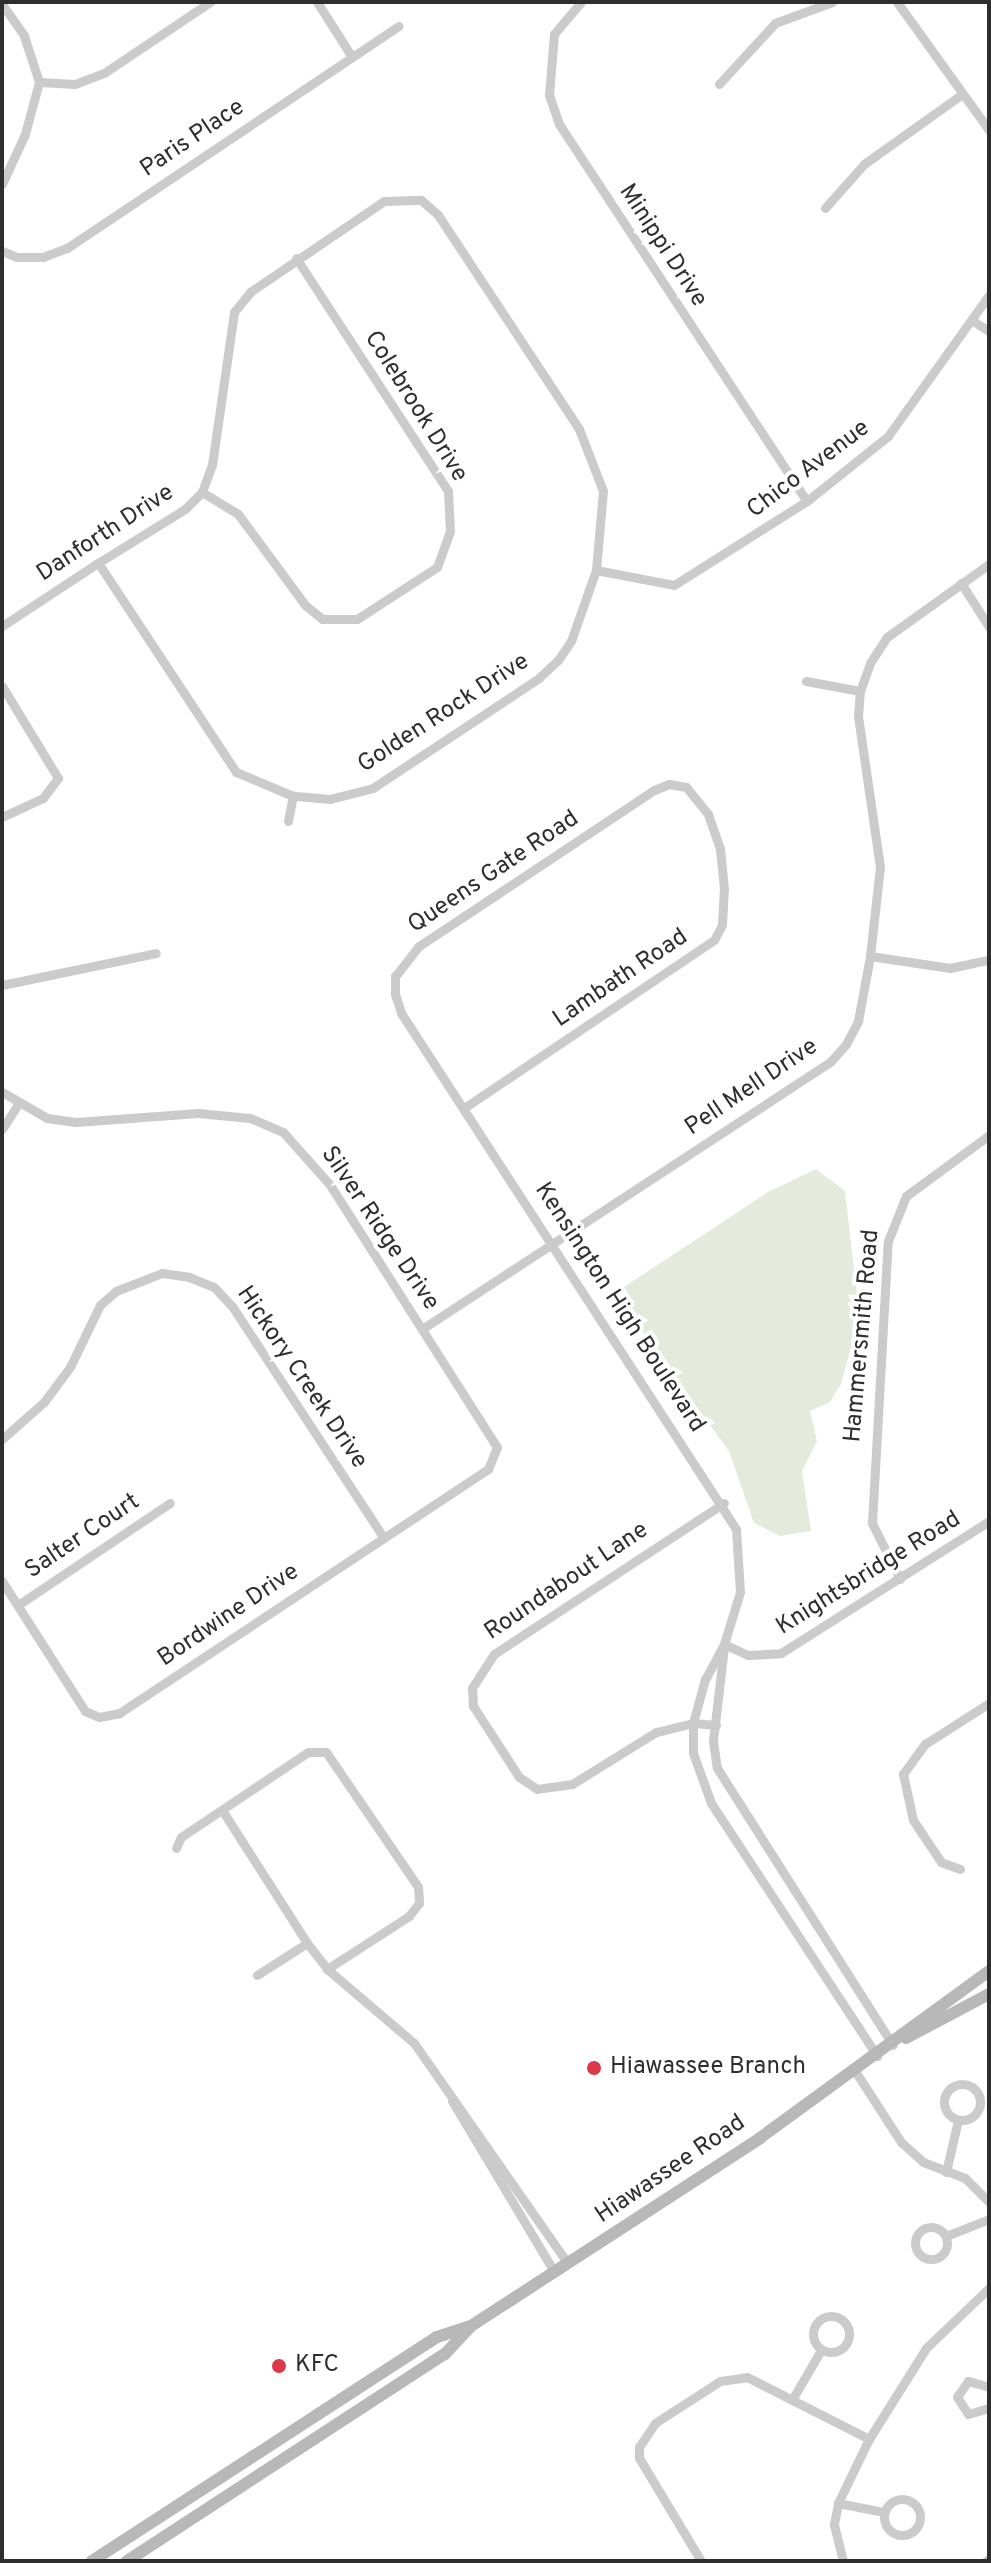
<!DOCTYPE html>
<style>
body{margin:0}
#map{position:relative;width:991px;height:2563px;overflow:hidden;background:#fff;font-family:Overpass,sans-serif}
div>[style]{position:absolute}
.green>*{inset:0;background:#e4ebdc}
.street>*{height:9px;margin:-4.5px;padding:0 4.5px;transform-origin:4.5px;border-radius:4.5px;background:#cbcbcb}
.street>.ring{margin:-4.5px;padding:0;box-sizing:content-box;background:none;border:9px solid #cbcbcb;border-radius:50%}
.secondary>*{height:12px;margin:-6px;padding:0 6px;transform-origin:6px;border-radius:6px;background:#b8b8b8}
.dots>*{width:22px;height:22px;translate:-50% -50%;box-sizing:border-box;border:4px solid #fff;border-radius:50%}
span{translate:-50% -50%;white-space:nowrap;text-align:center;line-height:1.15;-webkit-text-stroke:8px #fff;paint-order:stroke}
.street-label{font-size:24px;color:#2e2e2e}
.poi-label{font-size:24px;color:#2e2e2e}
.left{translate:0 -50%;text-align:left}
.frame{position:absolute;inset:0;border:4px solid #2e2e2e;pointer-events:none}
</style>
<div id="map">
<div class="green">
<div style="clip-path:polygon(816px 1169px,845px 1191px,857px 1296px,863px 1305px,841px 1384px,830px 1402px,810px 1411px,817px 1441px,802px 1471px,811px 1531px,780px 1536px,754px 1523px,729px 1451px,646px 1338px,621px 1289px,768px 1192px)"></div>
</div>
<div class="street">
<div style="left:317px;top:2px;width:65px;rotate:57.5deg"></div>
<div style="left:581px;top:2px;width:42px;rotate:130.2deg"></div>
<div style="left:554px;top:34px;width:61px;rotate:94.7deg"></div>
<div style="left:549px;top:95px;width:31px;rotate:71deg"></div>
<div style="left:559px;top:124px;width:451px;rotate:56.7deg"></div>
<div style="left:897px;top:2px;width:158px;rotate:54.3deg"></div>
<div style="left:2px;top:4px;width:39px;rotate:55deg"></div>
<div style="left:24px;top:36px;width:48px;rotate:71.9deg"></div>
<div style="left:39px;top:82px;width:54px;rotate:105.1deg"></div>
<div style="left:25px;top:134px;width:55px;rotate:114.7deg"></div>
<div style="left:39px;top:82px;width:36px;rotate:3deg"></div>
<div style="left:75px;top:84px;width:31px;rotate:-21deg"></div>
<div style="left:104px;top:73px;width:128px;rotate:-33.8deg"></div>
<div style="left:719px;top:84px;width:83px;rotate:-47.4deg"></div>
<div style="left:775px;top:23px;width:61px;rotate:-20.2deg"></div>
<div style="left:825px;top:208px;width:59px;rotate:-48.4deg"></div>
<div style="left:864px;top:164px;width:120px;rotate:-35.5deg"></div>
<div style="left:2px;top:251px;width:16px;rotate:22deg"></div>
<div style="left:17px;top:257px;width:26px"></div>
<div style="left:43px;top:257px;width:26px;rotate:-21deg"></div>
<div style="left:67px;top:248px;width:399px;rotate:-33.8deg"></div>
<div style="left:973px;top:321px;width:19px;rotate:32deg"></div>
<div style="left:202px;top:492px;width:42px;rotate:31.4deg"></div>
<div style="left:238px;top:514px;width:113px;rotate:53.6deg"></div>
<div style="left:305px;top:605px;width:22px;rotate:39deg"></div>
<div style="left:322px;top:619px;width:35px"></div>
<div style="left:357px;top:619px;width:95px;rotate:-33deg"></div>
<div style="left:437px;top:567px;width:38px;rotate:-70deg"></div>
<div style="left:450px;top:531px;width:40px;rotate:-92.9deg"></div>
<div style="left:448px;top:491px;width:278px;rotate:-123.1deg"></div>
<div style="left:596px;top:570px;width:79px;rotate:10.9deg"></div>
<div style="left:674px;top:585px;width:157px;rotate:-32.3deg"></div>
<div style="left:807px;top:501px;width:104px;rotate:-38.7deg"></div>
<div style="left:888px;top:436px;width:173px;rotate:-54.4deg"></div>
<div style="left:961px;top:583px;width:52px;rotate:57.5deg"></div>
<div style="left:2px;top:626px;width:115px;rotate:-33.3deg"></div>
<div style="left:98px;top:563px;width:102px;rotate:-31.8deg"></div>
<div style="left:185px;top:509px;width:24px;rotate:-45deg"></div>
<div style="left:202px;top:492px;width:29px;rotate:-70deg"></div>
<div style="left:212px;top:465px;width:155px;rotate:-81.8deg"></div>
<div style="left:234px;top:312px;width:26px;rotate:-51deg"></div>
<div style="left:250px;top:292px;width:162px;rotate:-34.2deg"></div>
<div style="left:384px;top:201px;width:37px;rotate:-2deg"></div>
<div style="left:421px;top:200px;width:23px;rotate:41deg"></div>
<div style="left:438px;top:215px;width:256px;rotate:56.6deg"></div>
<div style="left:579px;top:429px;width:66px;rotate:68.8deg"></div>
<div style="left:603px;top:491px;width:79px;rotate:95.1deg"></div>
<div style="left:596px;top:570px;width:75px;rotate:109.4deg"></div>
<div style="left:571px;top:641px;width:23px;rotate:124deg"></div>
<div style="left:558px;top:660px;width:26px;rotate:137deg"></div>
<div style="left:539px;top:678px;width:199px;rotate:146.5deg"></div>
<div style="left:373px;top:788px;width:44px;rotate:165.7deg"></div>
<div style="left:330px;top:799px;width:37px;rotate:-175deg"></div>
<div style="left:293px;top:796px;width:62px;rotate:-157.2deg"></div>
<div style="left:236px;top:772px;width:250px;rotate:-123.4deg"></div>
<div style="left:806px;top:681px;width:55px;rotate:10.5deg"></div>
<div style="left:2px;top:686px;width:108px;rotate:58.7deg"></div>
<div style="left:58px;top:778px;width:25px;rotate:127deg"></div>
<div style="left:43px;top:798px;width:45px;rotate:155.1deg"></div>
<div style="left:288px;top:821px;width:25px;rotate:-79deg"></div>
<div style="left:870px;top:956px;width:81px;rotate:8.5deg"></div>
<div style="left:950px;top:968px;width:40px;rotate:-12deg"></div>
<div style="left:2px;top:985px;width:157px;rotate:-11.7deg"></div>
<div style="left:2px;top:1092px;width:52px;rotate:30deg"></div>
<div style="left:47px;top:1118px;width:29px;rotate:8deg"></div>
<div style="left:76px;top:1122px;width:122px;rotate:-4.2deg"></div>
<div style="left:198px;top:1113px;width:52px;rotate:5.5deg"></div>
<div style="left:250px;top:1118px;width:36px;rotate:23deg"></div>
<div style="left:283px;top:1132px;width:71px;rotate:48.4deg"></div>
<div style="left:330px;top:1185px;width:311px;rotate:57.5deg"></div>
<div style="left:497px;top:1447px;width:24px;rotate:112deg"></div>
<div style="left:488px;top:1469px;width:442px;rotate:146.5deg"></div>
<div style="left:120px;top:1713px;width:21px;rotate:169deg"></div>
<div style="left:99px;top:1717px;width:15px;rotate:-157deg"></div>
<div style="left:85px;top:1711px;width:154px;rotate:-122.6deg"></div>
<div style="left:464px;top:1108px;width:301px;rotate:-33.9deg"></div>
<div style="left:714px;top:940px;width:17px;rotate:-62deg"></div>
<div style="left:722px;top:925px;width:36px;rotate:-87deg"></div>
<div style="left:724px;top:889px;width:40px;rotate:-95.7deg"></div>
<div style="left:720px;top:849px;width:37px;rotate:-109deg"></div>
<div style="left:708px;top:814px;width:35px;rotate:-129deg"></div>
<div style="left:686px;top:787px;width:17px;rotate:-170deg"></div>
<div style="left:669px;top:784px;width:16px;rotate:158deg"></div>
<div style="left:654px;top:790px;width:283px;rotate:146.4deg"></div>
<div style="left:418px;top:947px;width:37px;rotate:128deg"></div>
<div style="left:395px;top:976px;width:18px;rotate:90deg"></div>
<div style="left:395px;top:994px;width:20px;rotate:72deg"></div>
<div style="left:401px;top:1013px;width:615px;rotate:57.01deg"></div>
<div style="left:736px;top:1529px;width:63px;rotate:86.4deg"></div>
<div style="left:740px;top:1592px;width:54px;rotate:107.1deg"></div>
<div style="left:724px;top:1644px;width:40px;rotate:118deg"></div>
<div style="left:705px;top:1679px;width:46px;rotate:105.3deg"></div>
<div style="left:693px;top:1723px;width:30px;rotate:90deg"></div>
<div style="left:693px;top:1753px;width:53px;rotate:70.2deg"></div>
<div style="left:711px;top:1803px;width:303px;rotate:56.7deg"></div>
<div style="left:2px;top:1129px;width:30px;rotate:-57deg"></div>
<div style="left:422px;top:1329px;width:488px;rotate:-33.2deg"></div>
<div style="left:830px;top:1062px;width:24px;rotate:-48deg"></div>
<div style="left:846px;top:1044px;width:26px;rotate:-62deg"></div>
<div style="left:858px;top:1021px;width:66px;rotate:-79.5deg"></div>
<div style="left:870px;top:956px;width:90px;rotate:-83.6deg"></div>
<div style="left:880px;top:867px;width:152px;rotate:-98.3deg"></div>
<div style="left:858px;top:717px;width:26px;rotate:-86deg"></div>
<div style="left:860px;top:691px;width:30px;rotate:-70deg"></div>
<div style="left:870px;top:663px;width:31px;rotate:-57deg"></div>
<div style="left:887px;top:637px;width:125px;rotate:-35.6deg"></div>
<div style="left:2px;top:1439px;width:56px;rotate:-41.4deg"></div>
<div style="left:44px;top:1402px;width:44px;rotate:-53.4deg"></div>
<div style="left:70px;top:1367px;width:69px;rotate:-64.2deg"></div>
<div style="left:100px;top:1305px;width:21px;rotate:-41deg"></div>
<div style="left:116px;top:1291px;width:49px;rotate:-21.4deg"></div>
<div style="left:162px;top:1273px;width:27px;rotate:8deg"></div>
<div style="left:189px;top:1277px;width:27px;rotate:22deg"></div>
<div style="left:214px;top:1287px;width:26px;rotate:47deg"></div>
<div style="left:232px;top:1306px;width:277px;rotate:56.8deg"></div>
<div style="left:900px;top:1579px;width:63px;rotate:-116.6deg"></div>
<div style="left:872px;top:1523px;width:282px;rotate:-86.8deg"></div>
<div style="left:888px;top:1241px;width:48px;rotate:-68.2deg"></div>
<div style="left:906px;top:1196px;width:103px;rotate:-36.3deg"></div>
<div style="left:18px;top:1605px;width:183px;rotate:-33.9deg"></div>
<div style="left:724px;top:1644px;width:26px;rotate:25deg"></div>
<div style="left:748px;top:1655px;width:33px;rotate:-3deg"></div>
<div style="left:781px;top:1653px;width:246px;rotate:-32.4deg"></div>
<div style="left:724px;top:1647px;width:95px;rotate:96.7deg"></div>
<div style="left:713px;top:1741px;width:27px;rotate:82deg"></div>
<div style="left:717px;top:1768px;width:328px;rotate:57.6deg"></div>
<div style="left:716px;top:1725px;width:23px;rotate:-175deg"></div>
<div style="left:693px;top:1723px;width:38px;rotate:166deg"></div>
<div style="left:656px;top:1732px;width:99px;rotate:148.2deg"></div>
<div style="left:572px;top:1784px;width:35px;rotate:172deg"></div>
<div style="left:537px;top:1789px;width:22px;rotate:-146deg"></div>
<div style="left:519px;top:1777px;width:85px;rotate:-122.9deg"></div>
<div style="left:473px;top:1706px;width:18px;rotate:-93deg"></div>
<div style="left:472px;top:1688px;width:40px;rotate:-57.1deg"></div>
<div style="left:494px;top:1654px;width:275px;rotate:-33.3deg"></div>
<div style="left:222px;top:1810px;width:158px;rotate:57.4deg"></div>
<div style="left:307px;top:1943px;width:33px;rotate:52deg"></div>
<div style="left:327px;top:1969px;width:114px;rotate:40.4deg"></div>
<div style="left:414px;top:2043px;width:269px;rotate:55.1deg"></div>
<div style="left:176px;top:1848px;width:12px;rotate:-66deg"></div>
<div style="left:181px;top:1837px;width:153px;rotate:-33.8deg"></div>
<div style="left:308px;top:1752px;width:18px"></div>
<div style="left:326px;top:1752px;width:163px;rotate:55.7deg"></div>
<div style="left:418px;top:1887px;width:16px;rotate:86deg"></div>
<div style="left:419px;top:1903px;width:16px;rotate:128deg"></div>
<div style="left:409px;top:1916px;width:98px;rotate:147.1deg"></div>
<div style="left:960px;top:1869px;width:20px;rotate:-160deg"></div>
<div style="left:941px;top:1862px;width:50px;rotate:-123.7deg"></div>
<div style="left:913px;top:1820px;width:47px;rotate:-102.3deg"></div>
<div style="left:903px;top:1774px;width:37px;rotate:-54deg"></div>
<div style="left:925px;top:1744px;width:76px;rotate:-32.6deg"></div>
<div style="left:257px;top:1975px;width:59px;rotate:-32.6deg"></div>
<div style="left:855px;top:2071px;width:85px;rotate:57.1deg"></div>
<div style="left:901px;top:2142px;width:30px;rotate:42deg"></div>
<div style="left:923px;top:2162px;width:45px;rotate:20.9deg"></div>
<div style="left:965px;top:2178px;width:34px;rotate:45deg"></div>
<div class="ring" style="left:944px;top:2084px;width:27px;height:27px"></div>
<div style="left:452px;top:2101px;width:200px;rotate:59.1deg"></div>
<div style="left:946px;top:2172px;width:53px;rotate:-77deg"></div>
<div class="ring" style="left:915px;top:2227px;width:23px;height:23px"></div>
<div style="left:946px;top:2236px;width:46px;rotate:-21.6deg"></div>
<div class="ring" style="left:813px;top:2316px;width:27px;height:27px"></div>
<div style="left:989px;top:2387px;width:22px;rotate:-164deg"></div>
<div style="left:968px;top:2381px;width:19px;rotate:125deg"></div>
<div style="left:957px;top:2397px;width:20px;rotate:57deg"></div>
<div style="left:968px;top:2414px;width:22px;rotate:-16deg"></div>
<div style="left:793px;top:2398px;width:56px;rotate:-59.7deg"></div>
<div class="ring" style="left:884px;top:2499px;width:27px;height:27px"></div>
<div style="left:838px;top:2503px;width:47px;rotate:11.1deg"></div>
<div style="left:701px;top:2561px;width:120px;rotate:-121deg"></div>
<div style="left:639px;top:2458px;width:11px;rotate:-90deg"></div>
<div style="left:639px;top:2447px;width:29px;rotate:-56deg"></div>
<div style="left:655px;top:2423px;width:77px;rotate:-32.9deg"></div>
<div style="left:720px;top:2381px;width:27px;rotate:-8deg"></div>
<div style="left:747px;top:2377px;width:137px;rotate:26.9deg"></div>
<div style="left:843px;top:2561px;width:38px;rotate:-104deg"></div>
<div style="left:834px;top:2524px;width:21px;rotate:-79deg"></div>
<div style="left:838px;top:2503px;width:71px;rotate:-64.2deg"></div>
<div style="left:869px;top:2439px;width:107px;rotate:-57.9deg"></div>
<div style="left:926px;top:2348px;width:87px;rotate:-43.6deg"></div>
<div style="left:986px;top:2561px;width:4px;rotate:-34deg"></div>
</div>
<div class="secondary">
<div style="left:906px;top:2038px;width:94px;rotate:-27.9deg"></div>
<div style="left:92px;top:2561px;width:411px;rotate:-33deg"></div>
<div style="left:437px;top:2337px;width:33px;rotate:-18deg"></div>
<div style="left:127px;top:2561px;width:379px;rotate:-33.1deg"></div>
<div style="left:445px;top:2354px;width:38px;rotate:-47deg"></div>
<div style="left:471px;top:2326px;width:345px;rotate:-33deg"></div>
<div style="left:760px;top:2138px;width:283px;rotate:-36.1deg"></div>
</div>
<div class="dots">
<div style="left:594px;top:2068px;background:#dd3848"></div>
<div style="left:279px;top:2366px;background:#dd3848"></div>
</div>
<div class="street-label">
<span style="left:193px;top:139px;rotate:-34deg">Paris Place</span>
<span style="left:662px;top:246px;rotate:57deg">Minippi Drive</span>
<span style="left:415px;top:407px;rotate:58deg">Colebrook Drive</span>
<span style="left:809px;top:470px;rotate:-37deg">Chico Avenue</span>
<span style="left:106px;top:534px;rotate:-33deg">Danforth Drive</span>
<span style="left:444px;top:714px;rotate:-33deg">Golden Rock Drive</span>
<span style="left:494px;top:873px;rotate:-34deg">Queens Gate Road</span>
<span style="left:621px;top:979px;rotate:-34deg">Lambath Road</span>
<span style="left:752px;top:1088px;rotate:-34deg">Pell Mell Drive</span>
<span style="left:379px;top:1229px;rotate:56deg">Silver Ridge Drive</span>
<span style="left:619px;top:1308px;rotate:57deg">Kensington High Boulevard</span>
<span style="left:863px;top:1336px;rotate:-85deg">Hammersmith Road</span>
<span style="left:301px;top:1378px;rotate:56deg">Hickory Creek Drive</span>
<span style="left:83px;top:1537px;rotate:-34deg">Salter Court</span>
<span style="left:869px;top:1574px;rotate:-32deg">Knightsbridge Road</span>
<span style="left:567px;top:1582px;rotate:-34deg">Roundabout Lane</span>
<span style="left:229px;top:1616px;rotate:-34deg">Bordwine Drive</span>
<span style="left:671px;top:2170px;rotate:-34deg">Hiawassee Road</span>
</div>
<div class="poi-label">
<span class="left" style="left:610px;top:2068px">Hiawassee Branch</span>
<span class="left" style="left:295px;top:2366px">KFC</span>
</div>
<div class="frame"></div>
</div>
